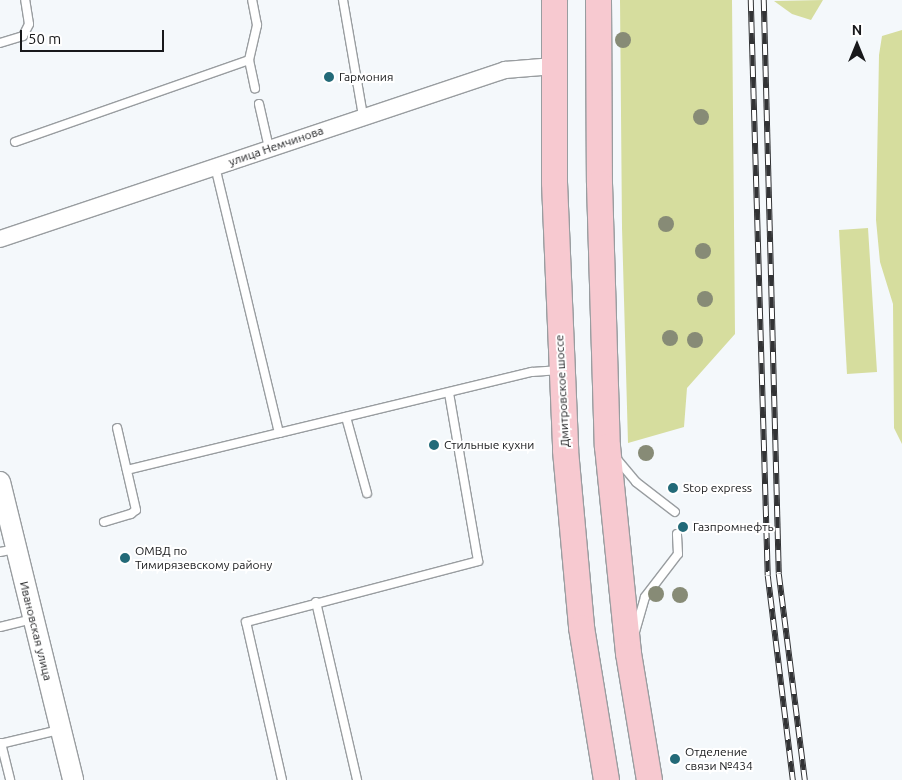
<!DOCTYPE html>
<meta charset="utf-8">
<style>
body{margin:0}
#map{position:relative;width:902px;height:780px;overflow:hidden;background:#f4f8fb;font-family:Ubuntu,sans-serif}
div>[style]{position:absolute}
.green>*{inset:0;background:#d6dd9e}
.roads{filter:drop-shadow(1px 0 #999da0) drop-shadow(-1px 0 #999da0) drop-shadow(0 1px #999da0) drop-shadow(0 -1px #999da0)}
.service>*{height:8px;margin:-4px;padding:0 4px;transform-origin:4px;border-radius:4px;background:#fff}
.minor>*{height:16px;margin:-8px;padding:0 8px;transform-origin:8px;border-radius:8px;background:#fff}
.tertiary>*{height:20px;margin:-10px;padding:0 10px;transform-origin:10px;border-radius:10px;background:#fff}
.primary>*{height:25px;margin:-12.5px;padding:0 12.5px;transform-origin:12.5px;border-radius:12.5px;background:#f7c9d0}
.rail>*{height:5.5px;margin-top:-2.75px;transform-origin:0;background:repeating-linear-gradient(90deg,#fff 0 11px,#323335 0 22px);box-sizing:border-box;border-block:1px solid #323335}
.trees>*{width:16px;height:16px;margin:-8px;border-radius:50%;background:#878b76}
.dots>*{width:14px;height:14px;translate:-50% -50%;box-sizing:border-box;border:2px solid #fff;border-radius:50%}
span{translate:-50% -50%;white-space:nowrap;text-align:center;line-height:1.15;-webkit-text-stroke:4px #fff;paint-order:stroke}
.poi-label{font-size:12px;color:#18191b}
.left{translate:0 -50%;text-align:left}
.street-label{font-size:12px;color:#18191b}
.north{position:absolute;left:832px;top:20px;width:50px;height:50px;-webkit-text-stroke:4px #fff;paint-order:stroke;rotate:0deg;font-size:14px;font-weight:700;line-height:20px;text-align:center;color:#18191b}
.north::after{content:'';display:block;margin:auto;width:18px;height:22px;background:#18191b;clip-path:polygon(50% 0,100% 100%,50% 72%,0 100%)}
.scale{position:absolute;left:20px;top:30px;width:144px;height:22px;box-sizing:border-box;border:2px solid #18191b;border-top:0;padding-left:6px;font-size:15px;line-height:18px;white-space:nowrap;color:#18191b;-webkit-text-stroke:4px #fff;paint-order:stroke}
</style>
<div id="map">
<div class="green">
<div style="clip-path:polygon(620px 0,732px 0,735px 334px,687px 388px,684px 427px,628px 443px,622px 228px)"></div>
<div style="clip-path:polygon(823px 0,811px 20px,792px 14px,774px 1px)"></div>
<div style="clip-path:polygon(902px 30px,902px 444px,894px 428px,893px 304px,880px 262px,876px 220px,879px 55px,882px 36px)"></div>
<div style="clip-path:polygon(868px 228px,877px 372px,847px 374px,839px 230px)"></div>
</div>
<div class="roads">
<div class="service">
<div style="left:343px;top:0;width:118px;rotate:80.2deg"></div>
<div style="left:0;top:43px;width:24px;rotate:-17deg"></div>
<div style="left:23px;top:36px;width:13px;rotate:-63deg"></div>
<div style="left:29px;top:24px;width:24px;rotate:-99deg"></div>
<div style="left:249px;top:60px;width:29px;rotate:78deg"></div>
<div style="left:259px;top:104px;width:45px;rotate:77.2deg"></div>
<div style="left:15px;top:142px;width:248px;rotate:-19.3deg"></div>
<div style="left:249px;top:60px;width:36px;rotate:-77deg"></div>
<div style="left:257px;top:25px;width:25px;rotate:-101deg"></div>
<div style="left:346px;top:417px;width:79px;rotate:74.6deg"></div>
<div style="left:279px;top:433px;width:260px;rotate:-13.6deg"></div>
<div style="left:532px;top:372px;width:28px;rotate:-4deg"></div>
<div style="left:616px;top:458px;width:31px;rotate:50deg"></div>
<div style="left:636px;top:482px;width:49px;rotate:37.6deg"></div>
<div style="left:127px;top:470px;width:156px;rotate:-13.7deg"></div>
<div style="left:279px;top:433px;width:274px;rotate:-103.5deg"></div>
<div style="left:104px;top:522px;width:28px;rotate:-17deg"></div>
<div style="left:131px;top:514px;width:6px;rotate:-39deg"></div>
<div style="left:136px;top:510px;width:84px;rotate:-103deg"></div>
<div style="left:0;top:552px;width:15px;rotate:-11deg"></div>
<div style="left:316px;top:602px;width:183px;rotate:77deg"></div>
<div style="left:0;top:627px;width:34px;rotate:-14deg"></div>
<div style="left:635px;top:632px;width:36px;rotate:-74deg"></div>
<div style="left:645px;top:597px;width:54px;rotate:-52.5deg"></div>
<div style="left:678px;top:554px;width:20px;rotate:-93deg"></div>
<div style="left:1px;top:743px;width:38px;rotate:76deg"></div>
<div style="left:0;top:744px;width:61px;rotate:-13.3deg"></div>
<div style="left:282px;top:780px;width:162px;rotate:-102.8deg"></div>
<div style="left:246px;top:622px;width:240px;rotate:-14.7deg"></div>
<div style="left:478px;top:561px;width:170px;rotate:-99.8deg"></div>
</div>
<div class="minor">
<div style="left:0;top:239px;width:533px;rotate:-18.5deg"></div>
<div style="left:505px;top:70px;width:49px;rotate:-4.7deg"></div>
</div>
<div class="tertiary">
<div style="left:0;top:482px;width:307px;rotate:76.2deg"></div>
</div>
<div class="primary">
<div style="left:554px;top:0;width:182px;rotate:90deg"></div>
<div style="left:554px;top:182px;width:268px;rotate:87.6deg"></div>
<div style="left:565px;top:450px;width:178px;rotate:84.8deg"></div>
<div style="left:581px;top:627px;width:155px;rotate:80.7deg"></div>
<div style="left:598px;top:0;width:183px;rotate:89.7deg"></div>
<div style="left:599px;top:183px;width:263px;rotate:88.3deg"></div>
<div style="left:607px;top:446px;width:208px;rotate:84.2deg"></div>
<div style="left:628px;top:653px;width:129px;rotate:80.6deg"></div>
</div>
</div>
<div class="rail">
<div style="left:751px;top:0;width:576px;rotate:88.31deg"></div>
<div style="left:768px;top:576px;width:206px;rotate:83deg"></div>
<div style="left:764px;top:0;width:574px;rotate:88.5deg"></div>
<div style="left:779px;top:574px;width:208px;rotate:82.8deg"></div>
</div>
<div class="trees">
<div style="left:623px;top:40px"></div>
<div style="left:701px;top:117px"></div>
<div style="left:666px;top:224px"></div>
<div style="left:703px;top:251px"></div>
<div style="left:705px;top:299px"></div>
<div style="left:670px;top:338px"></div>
<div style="left:695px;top:340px"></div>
<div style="left:646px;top:453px"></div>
<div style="left:656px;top:594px"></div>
<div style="left:680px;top:595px"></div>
</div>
<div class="dots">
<div style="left:329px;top:77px;background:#236a78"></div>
<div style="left:434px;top:445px;background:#236a78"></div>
<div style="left:673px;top:488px;background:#236a78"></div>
<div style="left:683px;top:527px;background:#236a78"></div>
<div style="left:125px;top:558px;background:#236a78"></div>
<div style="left:675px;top:759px;background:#236a78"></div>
</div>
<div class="poi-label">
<span class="left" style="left:339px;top:77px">Гармония</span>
<span class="left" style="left:444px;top:445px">Стильные кухни</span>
<span class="left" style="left:683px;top:488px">Stop express</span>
<span class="left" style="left:693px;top:527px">Газпромнефть</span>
<span class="left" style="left:135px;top:558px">ОМВД по<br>Тимирязевскому району</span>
<span class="left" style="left:685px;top:759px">Отделение<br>связи №434</span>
</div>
<div class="street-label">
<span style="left:276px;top:146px;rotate:-19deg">улица Немчинова</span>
<span style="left:562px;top:391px;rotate:-93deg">Дмитровское шоссе</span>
<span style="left:36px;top:631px;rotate:76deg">Ивановская улица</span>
</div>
<div class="north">N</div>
<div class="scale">50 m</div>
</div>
